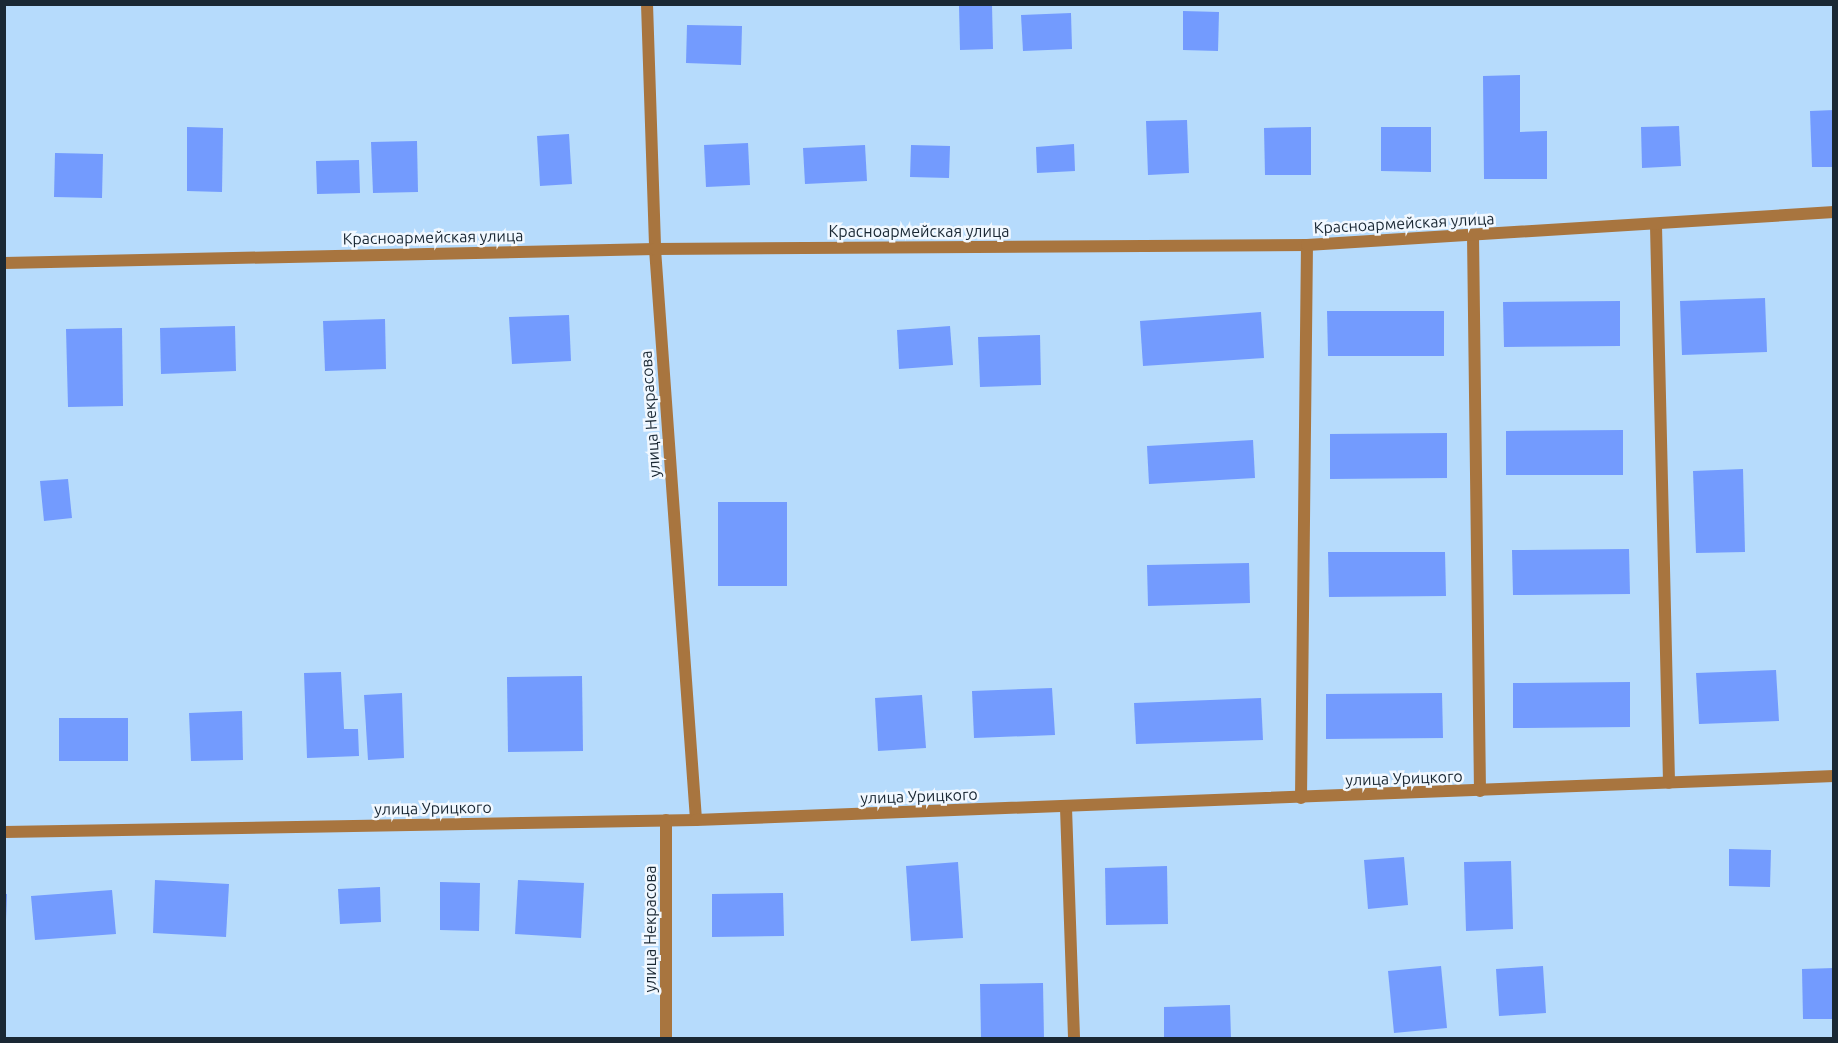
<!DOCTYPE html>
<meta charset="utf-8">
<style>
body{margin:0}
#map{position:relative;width:1838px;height:1043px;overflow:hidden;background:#b6dbfc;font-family:Ubuntu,sans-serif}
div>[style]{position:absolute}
.building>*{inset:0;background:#739bfe}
.service>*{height:12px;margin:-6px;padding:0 6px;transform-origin:6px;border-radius:6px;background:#a8753f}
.minor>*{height:12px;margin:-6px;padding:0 6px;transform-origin:6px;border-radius:6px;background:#a8753f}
span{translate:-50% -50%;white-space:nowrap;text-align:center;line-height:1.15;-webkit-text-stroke:5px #f1f8ff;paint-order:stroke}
.street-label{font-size:16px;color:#1a2834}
.frame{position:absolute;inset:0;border:6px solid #1a2834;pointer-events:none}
</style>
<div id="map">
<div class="building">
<div style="clip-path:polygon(992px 5px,993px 49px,960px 50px,959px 6px)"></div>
<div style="clip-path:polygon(1183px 11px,1219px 12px,1218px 51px,1183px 50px)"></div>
<div style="clip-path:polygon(1071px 13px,1072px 49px,1023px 51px,1021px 15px)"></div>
<div style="clip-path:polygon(687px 25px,742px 26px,741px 65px,686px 63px)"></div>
<div style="clip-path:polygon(1520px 75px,1520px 132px,1547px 131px,1547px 179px,1484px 179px,1483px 76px)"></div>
<div style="clip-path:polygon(1834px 110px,1834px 167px,1812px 167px,1810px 111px)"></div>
<div style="clip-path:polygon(1187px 120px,1189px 173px,1148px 175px,1146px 121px)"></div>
<div style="clip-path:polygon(1679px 126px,1681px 166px,1642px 168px,1641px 127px)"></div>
<div style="clip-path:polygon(187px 127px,223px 128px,222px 192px,187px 191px)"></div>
<div style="clip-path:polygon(1311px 127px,1311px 175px,1265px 175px,1264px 128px)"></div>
<div style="clip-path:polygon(1381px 127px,1431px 127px,1431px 172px,1381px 171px)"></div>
<div style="clip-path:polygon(569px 134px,572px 184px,540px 186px,537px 136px)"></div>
<div style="clip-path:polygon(417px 141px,418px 192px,373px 193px,371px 142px)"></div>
<div style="clip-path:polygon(748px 143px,750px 185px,706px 187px,704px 145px)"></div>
<div style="clip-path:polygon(1074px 144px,1075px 171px,1037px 173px,1036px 147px)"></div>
<div style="clip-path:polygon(865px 145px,867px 181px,805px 184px,803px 148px)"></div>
<div style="clip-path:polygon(911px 145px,950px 146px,949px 178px,910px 177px)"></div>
<div style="clip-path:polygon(55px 153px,103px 154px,102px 198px,54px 197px)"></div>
<div style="clip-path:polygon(359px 160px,360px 193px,317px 194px,316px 161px)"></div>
<div style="clip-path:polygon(1765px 298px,1767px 352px,1682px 355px,1680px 301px)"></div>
<div style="clip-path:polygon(1620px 301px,1620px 346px,1504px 347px,1503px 302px)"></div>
<div style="clip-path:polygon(1327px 311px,1444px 311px,1444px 356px,1328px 356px)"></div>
<div style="clip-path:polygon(1261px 312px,1264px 358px,1143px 366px,1140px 321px)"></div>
<div style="clip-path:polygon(569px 315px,571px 361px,512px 364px,509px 317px)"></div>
<div style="clip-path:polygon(385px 319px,386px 369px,325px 371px,323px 321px)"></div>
<div style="clip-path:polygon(235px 326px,236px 371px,161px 374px,160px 328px)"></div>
<div style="clip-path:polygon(950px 326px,953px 365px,899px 369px,897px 330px)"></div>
<div style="clip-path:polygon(122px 328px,123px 406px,68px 407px,66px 329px)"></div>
<div style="clip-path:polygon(1040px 335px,1041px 385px,980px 387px,978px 337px)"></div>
<div style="clip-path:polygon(1623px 430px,1623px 475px,1506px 475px,1506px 431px)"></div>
<div style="clip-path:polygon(1447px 433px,1447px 478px,1330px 479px,1330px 434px)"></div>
<div style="clip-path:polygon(1253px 440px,1255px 478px,1149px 484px,1147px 446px)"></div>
<div style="clip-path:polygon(1743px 469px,1745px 552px,1696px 553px,1693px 471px)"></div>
<div style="clip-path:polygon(68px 479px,72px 518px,44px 521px,40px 481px)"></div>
<div style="clip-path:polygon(718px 502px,787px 502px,787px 586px,718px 586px)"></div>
<div style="clip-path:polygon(1629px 549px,1630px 594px,1513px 595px,1512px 550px)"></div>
<div style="clip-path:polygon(1328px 552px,1445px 552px,1446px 596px,1329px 597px)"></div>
<div style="clip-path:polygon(1249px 563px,1250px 603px,1148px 606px,1147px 565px)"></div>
<div style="clip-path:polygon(1776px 670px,1779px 721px,1699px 724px,1696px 673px)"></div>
<div style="clip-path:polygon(341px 672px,344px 729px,358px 729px,359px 756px,307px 758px,304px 673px)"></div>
<div style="clip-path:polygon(582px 676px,583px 751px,508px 752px,507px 677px)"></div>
<div style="clip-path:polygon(1630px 682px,1630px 727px,1513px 728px,1513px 683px)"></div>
<div style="clip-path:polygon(1052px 688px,1055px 735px,974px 738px,972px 691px)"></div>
<div style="clip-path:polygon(402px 693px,404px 758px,368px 760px,364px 695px)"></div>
<div style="clip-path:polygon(1442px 693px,1443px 738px,1326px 739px,1326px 694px)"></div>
<div style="clip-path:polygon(922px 695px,926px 748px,878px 751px,875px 698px)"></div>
<div style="clip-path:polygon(1261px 698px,1263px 740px,1136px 744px,1134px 703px)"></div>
<div style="clip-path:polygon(242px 711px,243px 760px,191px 761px,189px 713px)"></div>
<div style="clip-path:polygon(59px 718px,128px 718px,128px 761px,59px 761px)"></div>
<div style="clip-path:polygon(1729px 849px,1771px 850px,1770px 887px,1729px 886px)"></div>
<div style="clip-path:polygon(1404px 857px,1408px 905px,1368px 909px,1364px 860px)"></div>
<div style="clip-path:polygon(1511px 861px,1513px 929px,1466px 931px,1464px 862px)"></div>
<div style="clip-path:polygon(958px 862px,963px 938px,911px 941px,906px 866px)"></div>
<div style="clip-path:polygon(1167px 866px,1168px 924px,1106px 925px,1105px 868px)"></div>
<div style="clip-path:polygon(155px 880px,229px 884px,226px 937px,153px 933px)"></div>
<div style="clip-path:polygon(518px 880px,584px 883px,581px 938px,515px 934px)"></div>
<div style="clip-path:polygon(440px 882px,480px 883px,479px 931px,440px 930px)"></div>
<div style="clip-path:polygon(380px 887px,381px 922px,340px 924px,338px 889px)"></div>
<div style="clip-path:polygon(112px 890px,116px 934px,35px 940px,31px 896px)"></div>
<div style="clip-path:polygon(783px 893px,784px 936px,712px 937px,712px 894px)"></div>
<div style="clip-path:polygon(4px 894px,7px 894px,6px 920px,4px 920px)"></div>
<div style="clip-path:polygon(1441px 966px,1447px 1028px,1394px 1033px,1388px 971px)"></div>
<div style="clip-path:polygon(1543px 966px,1546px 1013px,1499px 1016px,1496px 969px)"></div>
<div style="clip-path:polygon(1834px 968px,1834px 1019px,1803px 1019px,1802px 969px)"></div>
<div style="clip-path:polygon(1043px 983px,1044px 1038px,981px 1038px,980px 984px)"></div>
<div style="clip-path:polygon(1230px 1005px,1231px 1038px,1164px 1038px,1164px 1007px)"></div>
</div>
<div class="service">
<div style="left:1656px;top:226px;width:557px;rotate:88.66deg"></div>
<div style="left:1473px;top:235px;width:556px;rotate:89.28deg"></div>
<div style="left:1301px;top:798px;width:553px;rotate:-89.38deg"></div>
<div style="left:1066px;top:808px;width:230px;rotate:88deg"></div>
</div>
<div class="minor">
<div style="left:647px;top:4px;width:245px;rotate:88.1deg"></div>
<div style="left:655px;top:249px;width:572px;rotate:85.89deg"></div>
<div style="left:4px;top:263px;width:651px;rotate:-1.23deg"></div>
<div style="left:655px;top:249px;width:652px;rotate:-0.35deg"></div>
<div style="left:1307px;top:245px;width:528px;rotate:-3.58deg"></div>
<div style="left:4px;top:832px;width:692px;rotate:-0.99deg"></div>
<div style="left:696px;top:820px;width:1139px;rotate:-2.21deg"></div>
<div style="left:666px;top:1038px;width:218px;rotate:-90deg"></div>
</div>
<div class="street-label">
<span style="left:1404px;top:223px;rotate:-3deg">Красноармейская улица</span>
<span style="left:919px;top:231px">Красноармейская улица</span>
<span style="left:433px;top:237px;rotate:-1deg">Красноармейская улица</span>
<span style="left:650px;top:414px;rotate:-94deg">улица Некрасова</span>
<span style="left:1404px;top:778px;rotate:-2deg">улица Урицкого</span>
<span style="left:919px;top:796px;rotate:-2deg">улица Урицкого</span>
<span style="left:433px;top:808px;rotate:-1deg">улица Урицкого</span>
<span style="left:650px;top:929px;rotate:-90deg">улица Некрасова</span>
</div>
<div class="frame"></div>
</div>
